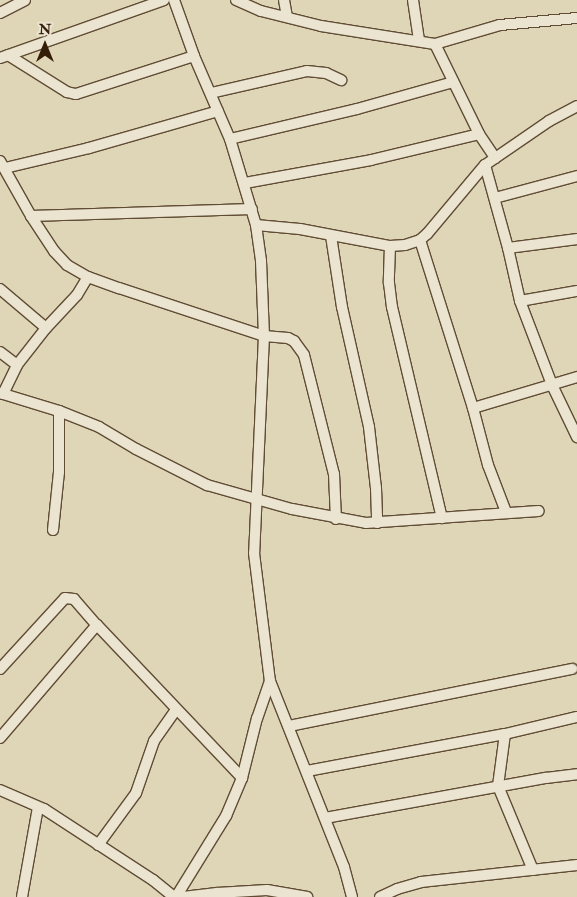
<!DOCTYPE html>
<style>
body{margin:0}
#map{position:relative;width:577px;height:897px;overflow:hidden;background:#dfd6b7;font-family:"IM FELL Double Pica",serif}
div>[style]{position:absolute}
.roads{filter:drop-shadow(1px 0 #604c34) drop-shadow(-1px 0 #604c34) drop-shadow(0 1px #604c34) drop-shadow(0 -1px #604c34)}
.street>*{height:10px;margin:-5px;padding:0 5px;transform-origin:5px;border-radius:5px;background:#eae4d0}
span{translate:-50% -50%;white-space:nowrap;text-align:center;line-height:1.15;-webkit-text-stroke:4px #eae4d0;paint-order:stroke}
.north{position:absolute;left:20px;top:20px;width:50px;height:50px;-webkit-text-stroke:4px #eae4d0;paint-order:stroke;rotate:0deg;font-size:14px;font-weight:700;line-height:20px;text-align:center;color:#351e09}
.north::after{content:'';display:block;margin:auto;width:18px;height:22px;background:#351e09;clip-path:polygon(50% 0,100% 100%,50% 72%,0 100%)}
</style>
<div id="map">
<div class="roads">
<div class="street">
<div style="left:174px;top:0;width:59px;rotate:70.3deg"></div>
<div style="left:194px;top:56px;width:90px;rotate:66.6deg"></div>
<div style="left:230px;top:139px;width:90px;rotate:73.2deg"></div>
<div style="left:256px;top:225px;width:36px;rotate:82deg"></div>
<div style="left:261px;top:261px;width:75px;rotate:87.7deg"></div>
<div style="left:264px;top:336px;width:217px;rotate:92.6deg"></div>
<div style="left:254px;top:553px;width:129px;rotate:82.9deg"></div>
<div style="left:270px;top:681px;width:39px;rotate:109deg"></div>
<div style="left:257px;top:718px;width:62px;rotate:104deg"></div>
<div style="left:242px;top:778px;width:41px;rotate:112.8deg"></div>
<div style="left:226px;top:816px;width:95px;rotate:121.7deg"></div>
<div style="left:236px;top:0;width:27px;rotate:24deg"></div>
<div style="left:261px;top:11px;width:62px;rotate:14deg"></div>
<div style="left:321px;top:26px;width:115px;rotate:9deg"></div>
<div style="left:435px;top:44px;width:100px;rotate:63.9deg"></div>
<div style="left:479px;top:134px;width:29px;rotate:56deg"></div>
<div style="left:284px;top:0;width:17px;rotate:80deg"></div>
<div style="left:413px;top:0;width:40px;rotate:81.5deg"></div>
<div style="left:0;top:13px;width:28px;rotate:-27deg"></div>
<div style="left:435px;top:44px;width:68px;rotate:-16.3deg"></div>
<div style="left:500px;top:25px;width:77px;rotate:-5.2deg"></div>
<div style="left:8px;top:55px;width:70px;rotate:32.1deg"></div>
<div style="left:67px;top:92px;width:9px;rotate:13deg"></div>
<div style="left:76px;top:94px;width:124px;rotate:-17.9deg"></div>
<div style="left:0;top:58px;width:174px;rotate:-19.5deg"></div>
<div style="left:211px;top:93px;width:98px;rotate:-12.9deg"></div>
<div style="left:307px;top:71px;width:19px;rotate:6deg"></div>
<div style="left:326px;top:73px;width:17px;rotate:25deg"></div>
<div style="left:230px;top:139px;width:130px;rotate:-13.3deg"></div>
<div style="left:357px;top:109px;width:100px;rotate:-15.7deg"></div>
<div style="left:0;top:161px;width:63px;rotate:60.6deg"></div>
<div style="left:31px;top:216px;width:42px;rotate:56.7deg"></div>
<div style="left:54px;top:251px;width:19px;rotate:47deg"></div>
<div style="left:67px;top:265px;width:24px;rotate:30deg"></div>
<div style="left:88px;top:277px;width:33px;rotate:20deg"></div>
<div style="left:119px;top:288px;width:153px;rotate:18.3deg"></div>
<div style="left:264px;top:336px;width:24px;rotate:5deg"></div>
<div style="left:288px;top:338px;width:7px;rotate:27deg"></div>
<div style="left:294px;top:341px;width:17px;rotate:54deg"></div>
<div style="left:304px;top:355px;width:123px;rotate:75.9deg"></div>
<div style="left:334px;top:474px;width:45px;rotate:87.5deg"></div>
<div style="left:485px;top:165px;width:86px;rotate:74.5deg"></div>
<div style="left:508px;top:248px;width:54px;rotate:77.2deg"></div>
<div style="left:520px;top:301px;width:90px;rotate:69.1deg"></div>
<div style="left:552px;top:385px;width:58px;rotate:64.3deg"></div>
<div style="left:5px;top:168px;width:86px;rotate:-13.4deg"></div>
<div style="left:89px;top:148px;width:134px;rotate:-16deg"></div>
<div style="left:245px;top:183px;width:128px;rotate:-10.3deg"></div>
<div style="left:371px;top:160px;width:111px;rotate:-13.5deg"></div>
<div style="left:495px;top:198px;width:85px;rotate:-15deg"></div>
<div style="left:31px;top:216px;width:221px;rotate:-1.8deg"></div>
<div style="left:256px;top:225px;width:44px;rotate:5.2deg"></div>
<div style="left:300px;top:229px;width:92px;rotate:10.7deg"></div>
<div style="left:390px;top:246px;width:15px;rotate:-4deg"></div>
<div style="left:405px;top:245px;width:16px;rotate:-18deg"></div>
<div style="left:420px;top:240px;width:9px;rotate:-41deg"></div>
<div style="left:427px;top:234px;width:90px;rotate:-50deg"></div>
<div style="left:485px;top:165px;width:78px;rotate:-34.5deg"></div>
<div style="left:549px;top:121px;width:32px;rotate:-28deg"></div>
<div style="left:331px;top:236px;width:72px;rotate:81.2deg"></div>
<div style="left:342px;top:307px;width:123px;rotate:77.3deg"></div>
<div style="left:369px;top:427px;width:61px;rotate:83.5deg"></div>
<div style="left:376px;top:488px;width:35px;rotate:88deg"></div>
<div style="left:420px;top:240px;width:176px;rotate:72.5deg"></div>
<div style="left:473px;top:408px;width:59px;rotate:75.3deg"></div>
<div style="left:488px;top:465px;width:50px;rotate:69deg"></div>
<div style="left:390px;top:246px;width:37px;rotate:92deg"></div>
<div style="left:389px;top:283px;width:24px;rotate:83deg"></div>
<div style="left:392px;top:307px;width:217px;rotate:76.7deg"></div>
<div style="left:508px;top:248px;width:70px;rotate:-7.4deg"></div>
<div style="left:0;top:289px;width:60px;rotate:40.3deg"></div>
<div style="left:520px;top:301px;width:58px;rotate:-10deg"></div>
<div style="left:0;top:352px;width:21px;rotate:37deg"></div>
<div style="left:0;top:393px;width:62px;rotate:17deg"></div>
<div style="left:59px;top:411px;width:43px;rotate:21.8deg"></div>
<div style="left:99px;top:427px;width:43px;rotate:30.7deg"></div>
<div style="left:136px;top:449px;width:80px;rotate:26.9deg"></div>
<div style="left:207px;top:485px;width:88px;rotate:15.8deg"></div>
<div style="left:292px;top:509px;width:75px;rotate:10.7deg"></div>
<div style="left:366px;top:523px;width:173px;rotate:-4deg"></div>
<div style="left:3px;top:394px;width:32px;rotate:-64deg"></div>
<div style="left:17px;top:365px;width:47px;rotate:-51.9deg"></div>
<div style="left:46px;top:328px;width:45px;rotate:-46.8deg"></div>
<div style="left:77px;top:295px;width:21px;rotate:-59deg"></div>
<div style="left:473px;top:408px;width:109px;rotate:-16.6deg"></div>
<div style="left:53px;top:530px;width:58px;rotate:-84.1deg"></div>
<div style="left:59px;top:472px;width:61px;rotate:-90deg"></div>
<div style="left:0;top:669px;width:96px;rotate:-47.5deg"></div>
<div style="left:65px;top:598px;width:9px;rotate:6deg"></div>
<div style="left:74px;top:599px;width:35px;rotate:49deg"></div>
<div style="left:270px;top:681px;width:200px;rotate:68.3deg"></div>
<div style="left:344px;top:867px;width:31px;rotate:75deg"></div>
<div style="left:289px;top:726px;width:289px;rotate:-11.4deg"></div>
<div style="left:505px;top:734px;width:52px;rotate:97.7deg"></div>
<div style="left:498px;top:786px;width:91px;rotate:67.4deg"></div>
<div style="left:0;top:738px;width:149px;rotate:-49.4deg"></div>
<div style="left:97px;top:625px;width:211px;rotate:46.5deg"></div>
<div style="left:307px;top:771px;width:201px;rotate:-10.6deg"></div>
<div style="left:505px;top:734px;width:74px;rotate:-13.3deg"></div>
<div style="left:0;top:790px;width:48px;rotate:23.4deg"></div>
<div style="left:44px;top:809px;width:130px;rotate:33.1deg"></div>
<div style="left:153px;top:880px;width:27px;rotate:39deg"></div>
<div style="left:325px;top:818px;width:225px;rotate:-10.3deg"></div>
<div style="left:546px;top:778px;width:31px;rotate:-7deg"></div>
<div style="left:98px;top:845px;width:64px;rotate:-53.8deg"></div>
<div style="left:136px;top:793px;width:55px;rotate:-70.9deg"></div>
<div style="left:154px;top:741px;width:39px;rotate:-55deg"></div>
<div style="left:22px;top:897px;width:91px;rotate:-79.9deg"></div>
<div style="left:183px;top:897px;width:34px;rotate:-7deg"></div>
<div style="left:217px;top:893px;width:50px;rotate:-3.4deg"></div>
<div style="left:267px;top:890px;width:41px;rotate:9.9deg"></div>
<div style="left:380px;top:897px;width:19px;rotate:-25deg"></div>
<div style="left:397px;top:889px;width:25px;rotate:-16deg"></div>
<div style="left:421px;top:882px;width:157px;rotate:-6.2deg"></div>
</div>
</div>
<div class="north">N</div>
</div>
